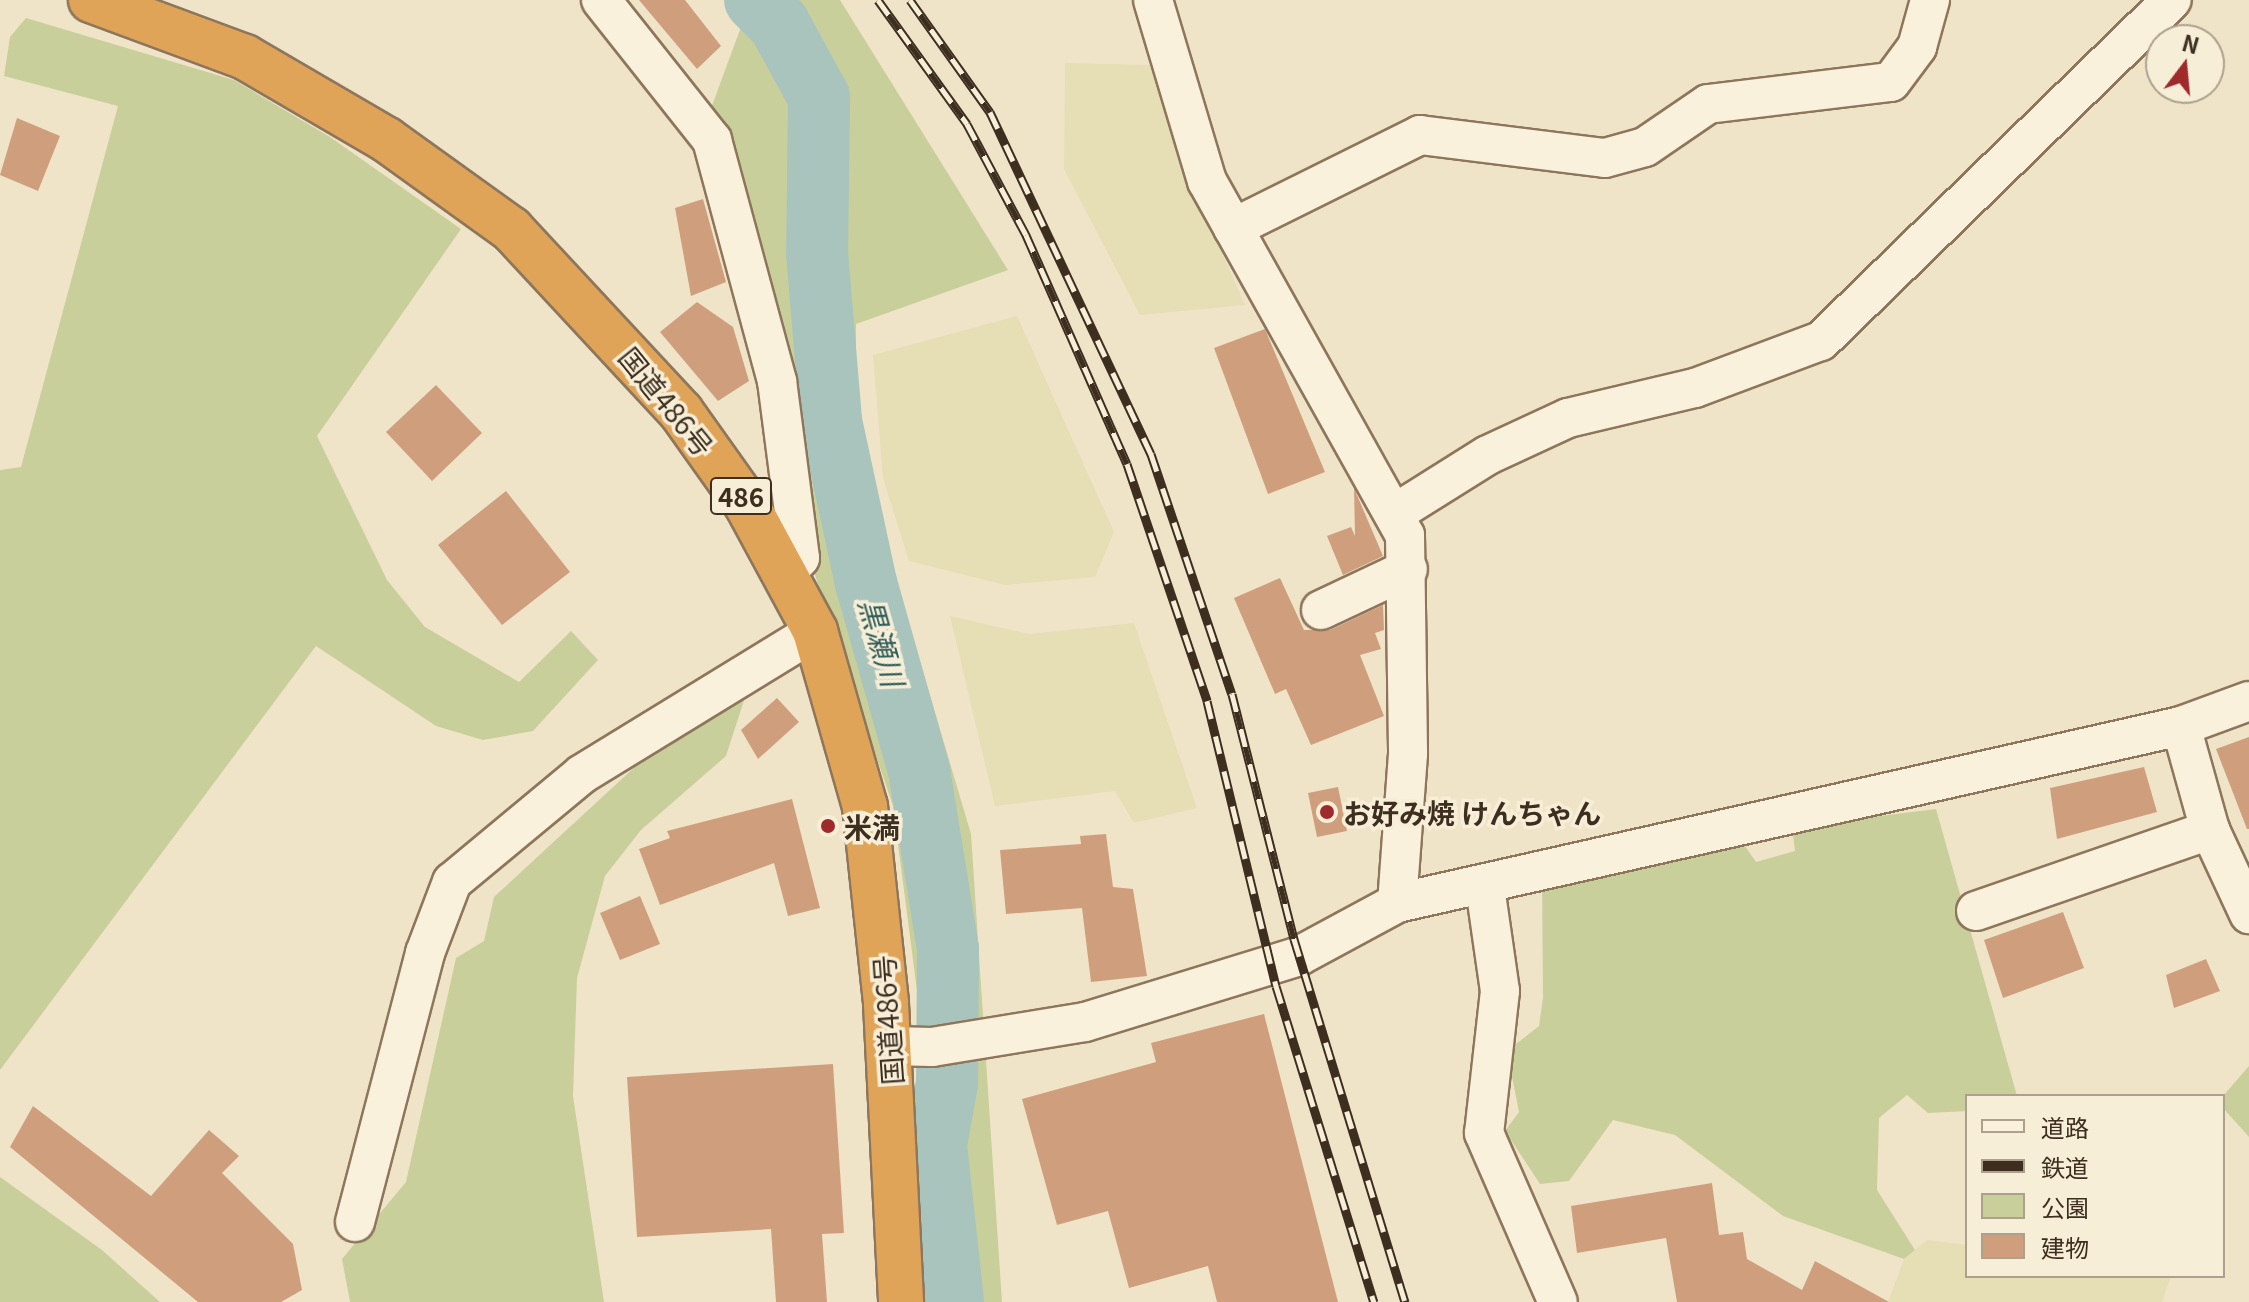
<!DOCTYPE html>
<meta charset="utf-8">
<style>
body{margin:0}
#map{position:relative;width:2249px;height:1302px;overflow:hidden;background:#f0e4c8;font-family:Georgia,"Noto Sans JP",serif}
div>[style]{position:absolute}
.farmland>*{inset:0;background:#e6deb5}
.green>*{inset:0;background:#c9cf9b}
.river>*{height:62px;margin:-31px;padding:0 31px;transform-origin:31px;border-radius:31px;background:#a9c4bc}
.building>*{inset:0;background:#cf9f7d}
.roads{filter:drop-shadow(2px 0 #8d765c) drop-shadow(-2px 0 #8d765c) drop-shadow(0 2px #8d765c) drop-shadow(0 -2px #8d765c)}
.minor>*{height:38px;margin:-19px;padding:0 19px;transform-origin:19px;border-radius:19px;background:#faf1dc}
.highway>*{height:44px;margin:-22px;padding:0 22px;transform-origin:22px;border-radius:22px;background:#e0a458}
.rail>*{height:9px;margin-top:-4.5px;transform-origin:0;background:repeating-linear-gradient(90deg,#f7eed8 0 18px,#3d2e20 0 36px);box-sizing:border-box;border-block:2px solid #3d2e20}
.dots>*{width:22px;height:22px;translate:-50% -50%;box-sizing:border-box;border:4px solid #f7eed8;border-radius:50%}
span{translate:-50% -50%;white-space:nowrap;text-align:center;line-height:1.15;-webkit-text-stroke:7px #f7eed8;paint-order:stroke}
.shield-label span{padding:2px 6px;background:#f7eed8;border:2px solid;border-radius:6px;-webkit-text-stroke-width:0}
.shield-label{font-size:26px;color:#3d2e20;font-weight:700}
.street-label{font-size:28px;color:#3d2e20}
.poi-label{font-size:28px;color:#3d2e20;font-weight:700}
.left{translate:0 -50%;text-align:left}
.water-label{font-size:30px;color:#2f5d5a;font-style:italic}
.legend{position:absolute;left:1965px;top:1094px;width:260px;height:184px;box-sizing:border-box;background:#f7eed8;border:2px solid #ada18e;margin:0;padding:10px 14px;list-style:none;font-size:24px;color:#3d2e20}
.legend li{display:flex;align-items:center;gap:16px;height:40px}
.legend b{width:40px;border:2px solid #ada18e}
.north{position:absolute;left:2145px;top:24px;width:80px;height:80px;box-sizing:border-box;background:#f7eed8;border:2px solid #ada18e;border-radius:50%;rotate:16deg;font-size:22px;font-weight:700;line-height:32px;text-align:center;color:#3d2e20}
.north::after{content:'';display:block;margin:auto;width:28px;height:36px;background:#9e2a2b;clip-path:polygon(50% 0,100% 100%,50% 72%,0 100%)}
</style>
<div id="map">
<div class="farmland">
<div style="clip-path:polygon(1065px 63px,1151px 65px,1194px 189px,1245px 305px,1140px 315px,1064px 169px)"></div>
<div style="clip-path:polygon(1017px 316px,1114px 532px,1095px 577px,1005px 585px,909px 561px,883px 478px,873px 355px)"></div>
<div style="clip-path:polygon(950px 616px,1029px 634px,1134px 623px,1197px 808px,1134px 823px,1115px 791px,995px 806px)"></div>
<div style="clip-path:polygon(1927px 1240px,1967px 1245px,1967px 1276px,2171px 1276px,2162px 1302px,1888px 1302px,1904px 1259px)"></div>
</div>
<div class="green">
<div style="clip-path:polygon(732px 0,840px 0,1008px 270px,856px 324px,856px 445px,971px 834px,1002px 1302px,931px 1302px,928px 1075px,893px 806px,807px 551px,710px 111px,745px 16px)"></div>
<div style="clip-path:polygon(26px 18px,234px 80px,330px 137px,461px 229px,317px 436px,387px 580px,425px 627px,519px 682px,571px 631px,598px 660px,533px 731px,483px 740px,436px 726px,316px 646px,0 1070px,0 470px,21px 467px,118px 106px,4px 76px,10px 37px)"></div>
<div style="clip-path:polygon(747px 691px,726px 756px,641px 830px,605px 876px,577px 978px,573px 1096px,604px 1302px,350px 1302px,342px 1259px,406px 1182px,456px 958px,484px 941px,494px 897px,689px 717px)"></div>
<div style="clip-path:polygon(1936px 809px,2017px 1096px,1967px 1096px,1967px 1111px,1928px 1113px,1907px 1095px,1879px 1118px,1877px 1190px,1915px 1250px,1904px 1259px,1783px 1216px,1675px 1135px,1613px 1120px,1569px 1181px,1540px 1184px,1505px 1131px,1519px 1112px,1507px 1051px,1539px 1026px,1543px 998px,1542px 874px,1734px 830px,1756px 862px,1795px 851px,1792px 827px)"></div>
<div style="clip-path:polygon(2249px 1066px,2249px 1137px,2223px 1108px,2223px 1096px)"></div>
<div style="clip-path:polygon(0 1177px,102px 1250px,160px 1302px,0 1302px)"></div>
</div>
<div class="river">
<div style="left:755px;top:0;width:34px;rotate:45deg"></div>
<div style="left:779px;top:24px;width:83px;rotate:61.3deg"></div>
<div style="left:819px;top:97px;width:156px;rotate:90.7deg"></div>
<div style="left:817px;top:253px;width:169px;rotate:85.2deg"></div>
<div style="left:831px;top:421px;width:166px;rotate:77.8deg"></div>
<div style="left:866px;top:583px;width:194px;rotate:74.2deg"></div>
<div style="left:919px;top:770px;width:182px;rotate:80.8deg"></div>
<div style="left:948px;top:950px;width:133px;rotate:90.4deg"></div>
<div style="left:947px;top:1083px;width:63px;rotate:100.1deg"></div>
<div style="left:936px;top:1145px;width:158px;rotate:83.8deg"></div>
</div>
<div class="building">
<div style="clip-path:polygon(639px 0,685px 0,721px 46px,697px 69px)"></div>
<div style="clip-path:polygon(17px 118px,60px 136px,38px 191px,0 175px)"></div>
<div style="clip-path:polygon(703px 199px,726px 282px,691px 296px,675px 208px)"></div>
<div style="clip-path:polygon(697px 302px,733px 327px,749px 381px,718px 401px,660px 332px)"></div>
<div style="clip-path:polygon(1265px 329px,1325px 472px,1268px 494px,1214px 348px)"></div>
<div style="clip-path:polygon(436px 385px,482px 433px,432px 481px,386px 432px)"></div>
<div style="clip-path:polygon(1354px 488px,1383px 556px,1343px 575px,1327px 536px,1351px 527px,1355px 536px)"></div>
<div style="clip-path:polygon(506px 491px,570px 572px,502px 625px,438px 545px)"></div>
<div style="clip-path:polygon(1280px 578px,1304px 630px,1330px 630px,1383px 605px,1384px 630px,1375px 633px,1381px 649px,1360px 655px,1384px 716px,1311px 745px,1286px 689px,1275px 694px,1234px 598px)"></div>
<div style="clip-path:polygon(777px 698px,799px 722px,758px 759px,741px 730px)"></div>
<div style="clip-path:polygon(2249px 737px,2249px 829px,2247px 829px,2216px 749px)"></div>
<div style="clip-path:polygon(2144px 767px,2157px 812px,2057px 839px,2050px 788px)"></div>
<div style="clip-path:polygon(1338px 787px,1347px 831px,1317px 837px,1308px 793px)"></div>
<div style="clip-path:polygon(792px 799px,820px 908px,788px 916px,774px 863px,660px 905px,639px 849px,670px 838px,667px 831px)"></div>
<div style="clip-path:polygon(1106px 834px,1113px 887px,1133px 889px,1147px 976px,1091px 982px,1082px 908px,1006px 914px,1000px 850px,1081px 844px,1080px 836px)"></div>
<div style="clip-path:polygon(640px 896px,660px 944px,620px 960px,600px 913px)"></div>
<div style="clip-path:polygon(2063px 912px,2084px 968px,2003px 998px,1984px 940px)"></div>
<div style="clip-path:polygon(2206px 959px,2220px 991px,2174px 1008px,2166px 975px)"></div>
<div style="clip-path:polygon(1264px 1014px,1338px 1302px,1217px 1302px,1208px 1266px,1129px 1288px,1108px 1211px,1057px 1225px,1022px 1099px,1156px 1062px,1151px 1043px)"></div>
<div style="clip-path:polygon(833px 1064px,844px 1233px,822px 1234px,827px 1302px,776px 1302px,771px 1229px,637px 1237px,627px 1077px)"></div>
<div style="clip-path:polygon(33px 1106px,151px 1196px,209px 1130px,239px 1156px,222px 1173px,293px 1244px,302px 1290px,281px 1302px,198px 1302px,10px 1147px)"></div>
<div style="clip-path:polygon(1712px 1183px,1719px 1235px,1743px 1232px,1747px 1259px,1802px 1290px,1815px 1261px,1889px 1302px,1677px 1302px,1666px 1238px,1577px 1253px,1571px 1206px)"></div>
</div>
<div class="roads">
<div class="minor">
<div style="left:601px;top:0;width:179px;rotate:51.6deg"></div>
<div style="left:712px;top:140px;width:250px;rotate:74.9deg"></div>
<div style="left:777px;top:381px;width:178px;rotate:82.6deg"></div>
<div style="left:800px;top:558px;width:21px;rotate:135deg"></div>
<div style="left:1153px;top:0;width:189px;rotate:73.4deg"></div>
<div style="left:1207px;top:181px;width:406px;rotate:60.8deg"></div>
<div style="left:1405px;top:535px;width:219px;rotate:89.2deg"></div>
<div style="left:1408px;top:754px;width:149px;rotate:94.2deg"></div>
<div style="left:1233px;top:228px;width:209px;rotate:-26.4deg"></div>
<div style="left:1420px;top:135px;width:186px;rotate:7.1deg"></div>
<div style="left:1605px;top:158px;width:41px;rotate:-15.4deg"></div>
<div style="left:1645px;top:147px;width:76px;rotate:-34.3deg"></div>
<div style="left:1708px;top:104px;width:184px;rotate:-6.9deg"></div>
<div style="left:1891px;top:82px;width:44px;rotate:-53.4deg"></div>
<div style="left:1917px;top:47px;width:49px;rotate:-74.5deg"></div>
<div style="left:1397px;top:512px;width:107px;rotate:-32.1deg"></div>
<div style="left:1488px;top:455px;width:88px;rotate:-24.8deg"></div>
<div style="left:1568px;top:418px;width:130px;rotate:-13.3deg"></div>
<div style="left:1695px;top:388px;width:134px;rotate:-20.5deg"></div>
<div style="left:1821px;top:341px;width:489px;rotate:-44.2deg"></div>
<div style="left:1321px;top:610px;width:96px;rotate:-25.2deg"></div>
<div style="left:2210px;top:830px;width:93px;rotate:65.1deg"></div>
<div style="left:1485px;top:887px;width:105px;rotate:81.8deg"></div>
<div style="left:1500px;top:991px;width:143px;rotate:96.4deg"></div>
<div style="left:1484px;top:1133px;width:184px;rotate:66.4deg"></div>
<div style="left:1976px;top:911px;width:248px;rotate:-19.1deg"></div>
<div style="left:2210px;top:830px;width:108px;rotate:-105.6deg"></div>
<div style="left:889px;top:1046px;width:43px;rotate:1.3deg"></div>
<div style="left:932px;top:1047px;width:155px;rotate:-9.3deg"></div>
<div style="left:1085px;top:1022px;width:224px;rotate:-17.1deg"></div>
<div style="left:1299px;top:956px;width:111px;rotate:-28.4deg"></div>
<div style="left:1397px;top:903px;width:804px;rotate:-12.72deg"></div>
<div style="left:2181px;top:726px;width:72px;rotate:-20.2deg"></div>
<div style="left:355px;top:1222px;width:278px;rotate:-75.4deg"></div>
<div style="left:425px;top:953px;width:76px;rotate:-69.2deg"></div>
<div style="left:452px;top:882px;width:169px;rotate:-39.7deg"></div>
<div style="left:582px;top:774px;width:273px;rotate:-31.5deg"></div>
</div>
<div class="highway">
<div style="left:91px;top:0;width:164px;rotate:20.3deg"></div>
<div style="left:245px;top:57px;width:164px;rotate:30.3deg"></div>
<div style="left:387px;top:140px;width:153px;rotate:35.7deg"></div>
<div style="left:511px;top:229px;width:250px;rotate:47.1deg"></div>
<div style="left:681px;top:412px;width:114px;rotate:54.6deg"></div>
<div style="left:747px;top:505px;width:143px;rotate:61.6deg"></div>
<div style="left:815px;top:631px;width:182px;rotate:74.1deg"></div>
<div style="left:865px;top:806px;width:199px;rotate:83.9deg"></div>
<div style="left:886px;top:1004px;width:298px;rotate:87.1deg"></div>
</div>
</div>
<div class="rail">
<div style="left:878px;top:0;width:153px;rotate:54.3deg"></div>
<div style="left:967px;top:124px;width:126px;rotate:62deg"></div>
<div style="left:1026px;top:235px;width:250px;rotate:66.2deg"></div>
<div style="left:1127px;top:464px;width:250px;rotate:71.3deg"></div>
<div style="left:1207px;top:701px;width:293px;rotate:76.4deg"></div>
<div style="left:1276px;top:986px;width:331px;rotate:72.8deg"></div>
<div style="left:910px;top:0;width:138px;rotate:54.5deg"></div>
<div style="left:990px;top:112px;width:378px;rotate:64.8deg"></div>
<div style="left:1151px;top:454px;width:253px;rotate:71.4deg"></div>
<div style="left:1232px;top:694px;width:253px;rotate:75.8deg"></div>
<div style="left:1294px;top:939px;width:380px;rotate:73deg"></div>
</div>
<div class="dots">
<div style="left:1327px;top:812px;background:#9e2a2b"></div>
<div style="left:828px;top:826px;background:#9e2a2b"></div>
</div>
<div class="shield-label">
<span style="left:741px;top:496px">486</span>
</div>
<div class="street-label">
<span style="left:667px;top:401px;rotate:51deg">国道486号</span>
<span style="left:887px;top:1020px;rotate:-94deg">国道486号</span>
</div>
<div class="poi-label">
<span class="left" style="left:1343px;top:812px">お好み焼 けんちゃん</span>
<span class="left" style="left:844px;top:826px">米満</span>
</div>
<div class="water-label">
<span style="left:883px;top:642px;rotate:74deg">黒瀬川</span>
</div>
<ul class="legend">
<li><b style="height:10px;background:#faf1dc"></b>道路</li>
<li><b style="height:10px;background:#3d2e20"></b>鉄道</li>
<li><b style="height:22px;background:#c9cf9b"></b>公園</li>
<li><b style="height:22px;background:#cf9f7d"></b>建物</li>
</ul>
<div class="north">N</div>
</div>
